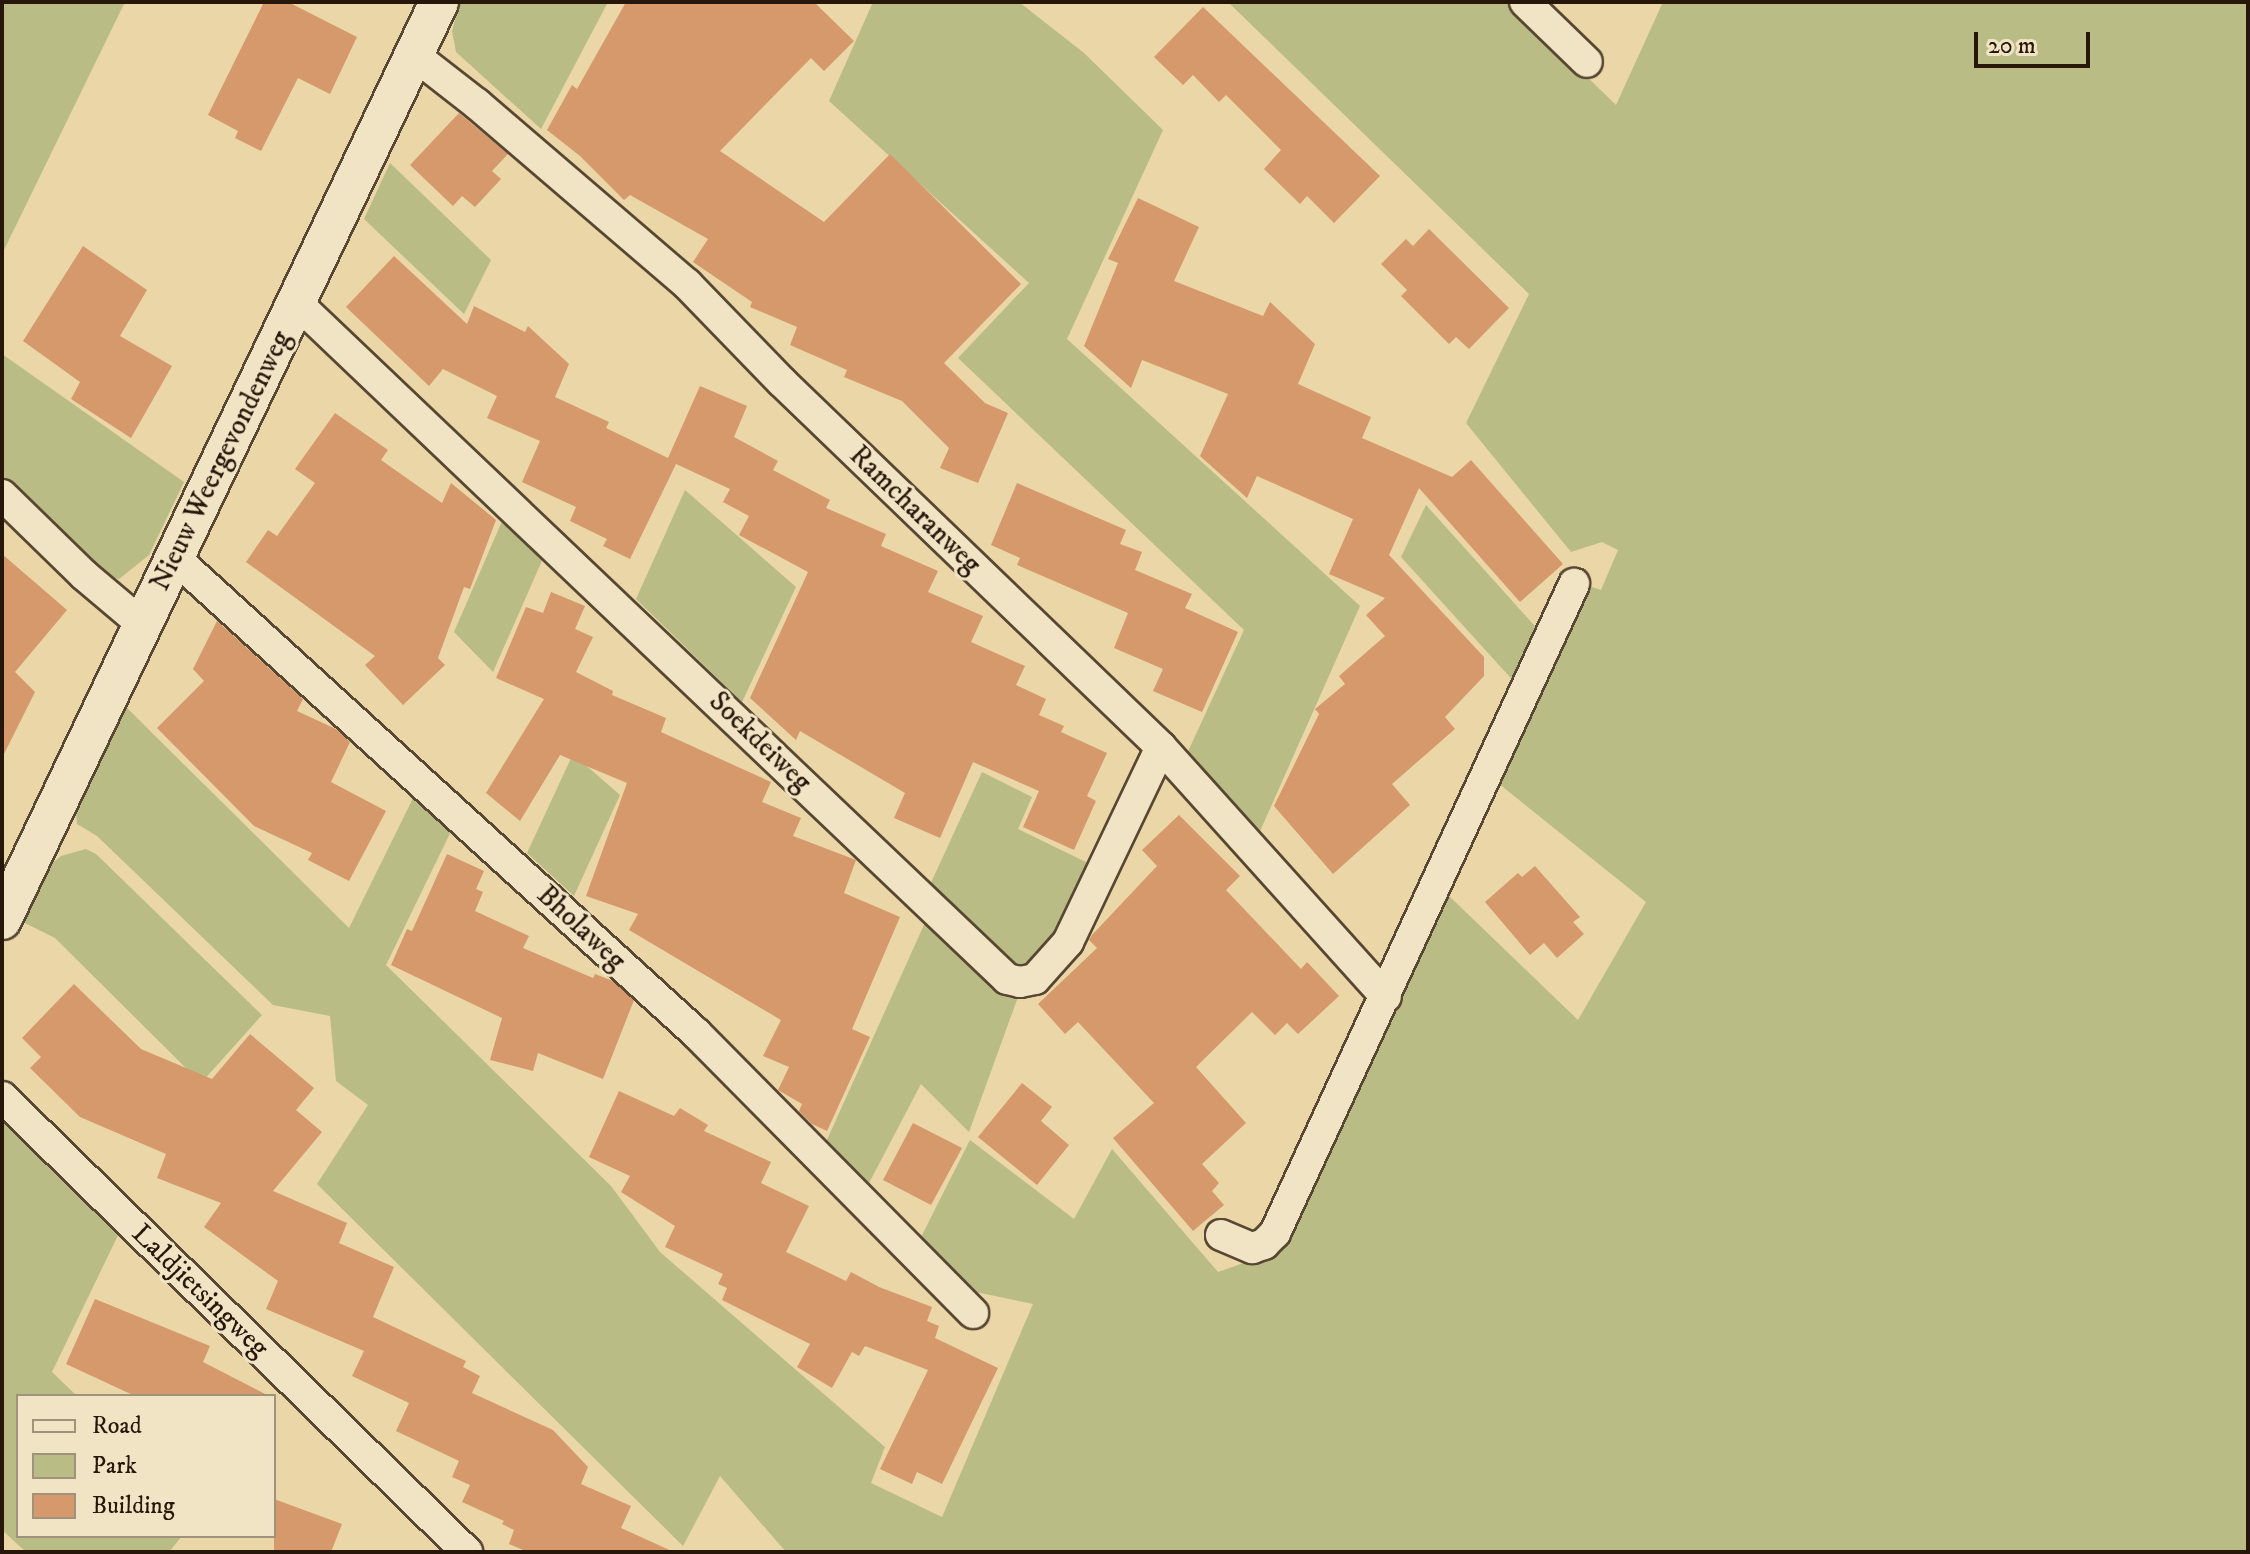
<!DOCTYPE html>
<style>
body{margin:0}
#map{position:relative;width:2250px;height:1554px;overflow:hidden;background:#ead6a6;font-family:"IM FELL DW Pica",serif}
div>[style]{position:absolute}
.green>*{inset:0;background:#b9bd85}
.building>*{inset:0;background:#d6996b}
.roads{filter:drop-shadow(2px 0 #584732) drop-shadow(-2px 0 #584732) drop-shadow(0 2px #584732) drop-shadow(0 -2px #584732)}
.minor>*{height:30px;margin:-15px;padding:0 15px;transform-origin:15px;border-radius:15px;background:#f1e4c5}
.tertiary>*{height:38px;margin:-19px;padding:0 19px;transform-origin:19px;border-radius:19px;background:#f1e4c5}
span{translate:-50% -50%;white-space:nowrap;text-align:center;line-height:1.15;-webkit-text-stroke:6px #f1e4c5;paint-order:stroke}
.street-label{font-size:28px;color:#27170b}
.frame{position:absolute;inset:0;border:4px solid #27170b;pointer-events:none}
.legend{position:absolute;left:16px;top:1394px;width:260px;height:144px;box-sizing:border-box;background:#f1e4c5;border:2px solid #a0927b;margin:0;padding:10px 14px;list-style:none;font-size:24px;color:#27170b}
.legend li{display:flex;align-items:center;gap:16px;height:40px}
.legend b{width:40px;border:2px solid #a0927b}
.scale{position:absolute;left:1974px;top:32px;width:116px;height:36px;box-sizing:border-box;border:4px solid #27170b;border-top:0;padding-left:10px;font-size:24px;line-height:28px;white-space:nowrap;color:#27170b;-webkit-text-stroke:6px #f1e4c5;paint-order:stroke}
</style>
<div id="map">
<div class="green">
<div style="clip-path:polygon(2px 2px,125px 2px,2px 254px)"></div>
<div style="clip-path:polygon(460px 2px,608px 2px,541px 129px,456px 52px,452px 31px)"></div>
<div style="clip-path:polygon(873px 2px,1019px 2px,1084px 53px,1163px 130px,1067px 339px,1360px 606px,1257px 838px,1185px 758px,1244px 630px,958px 358px,1029px 283px,829px 101px)"></div>
<div style="clip-path:polygon(1228px 2px,1510px 2px,1616px 105px,1663px 2px,2248px 2px,2248px 1552px,786px 1552px,720px 1476px,683px 1546px,317px 1184px,368px 1105px,336px 1081px,330px 1016px,273px 1005px,97px 836px,77px 824px,76px 812px,90px 777px,126px 707px,349px 928px,421px 782px,457px 819px,386px 965px,611px 1186px,660px 1252px,885px 1447px,871px 1483px,942px 1517px,1033px 1304px,966px 1290px,918px 1243px,970px 1140px,1074px 1219px,1112px 1149px,1218px 1272px,1278px 1251px,1311px 1194px,1448px 895px,1578px 1020px,1646px 902px,1498px 783px,1586px 585px,1601px 590px,1618px 550px,1602px 542px,1571px 552px,1466px 423px,1529px 294px)"></div>
<div style="clip-path:polygon(390px 163px,491px 260px,464px 314px,364px 219px)"></div>
<div style="clip-path:polygon(2px 354px,184px 482px,149px 555px,119px 579px,103px 576px,2px 482px)"></div>
<div style="clip-path:polygon(685px 490px,796px 587px,742px 702px,636px 599px)"></div>
<div style="clip-path:polygon(509px 505px,548px 547px,493px 672px,454px 632px)"></div>
<div style="clip-path:polygon(1426px 505px,1541px 633px,1517px 685px,1401px 557px)"></div>
<div style="clip-path:polygon(573px 754px,620px 795px,574px 896px,527px 853px)"></div>
<div style="clip-path:polygon(982px 772px,1032px 797px,1018px 829px,1092px 865px,1065px 924px,1033px 965px,1022px 967px,1008px 962px,929px 887px)"></div>
<div style="clip-path:polygon(86px 849px,96px 854px,262px 1015px,201px 1083px,55px 938px,21px 921px,50px 865px,61px 856px)"></div>
<div style="clip-path:polygon(928px 916px,1000px 990px,1018px 997px,969px 1132px,921px 1084px,868px 1185px,826px 1142px)"></div>
<div style="clip-path:polygon(2px 1107px,122px 1227px,52px 1372px,77px 1396px,18px 1396px,18px 1536px,182px 1536px,169px 1552px,26px 1552px,2px 1530px)"></div>
</div>
<div class="building">
<div style="clip-path:polygon(264px 2px,288px 2px,357px 37px,330px 94px,298px 78px,261px 151px,235px 138px,238px 131px,208px 115px)"></div>
<div style="clip-path:polygon(626px 2px,814px 2px,854px 41px,824px 71px,811px 58px,720px 151px,824px 222px,890px 154px,1021px 284px,944px 363px,985px 403px,1008px 413px,978px 483px,940px 468px,949px 448px,902px 401px,844px 377px,847px 370px,790px 345px,797px 327px,750px 307px,752px 302px,693px 262px,708px 239px,630px 195px,624px 200px,580px 156px,547px 130px,572px 85px,577px 89px)"></div>
<div style="clip-path:polygon(1203px 7px,1380px 176px,1334px 223px,1307px 196px,1300px 204px,1264px 169px,1281px 150px,1226px 95px,1219px 102px,1193px 75px,1183px 85px,1154px 57px)"></div>
<div style="clip-path:polygon(459px 113px,508px 154px,492px 171px,501px 179px,475px 207px,462px 196px,453px 206px,410px 165px)"></div>
<div style="clip-path:polygon(1138px 198px,1199px 227px,1174px 281px,1263px 316px,1270px 302px,1315px 344px,1298px 384px,1371px 417px,1362px 438px,1452px 477px,1471px 460px,1563px 564px,1520px 602px,1419px 488px,1389px 555px,1484px 657px,1484px 676px,1445px 717px,1455px 729px,1392px 784px,1410px 805px,1333px 874px,1274px 806px,1319px 714px,1315px 709px,1345px 684px,1339px 676px,1385px 636px,1366px 615px,1385px 598px,1329px 574px,1353px 519px,1257px 476px,1247px 498px,1200px 456px,1228px 394px,1142px 360px,1131px 388px,1084px 346px,1118px 263px,1108px 259px)"></div>
<div style="clip-path:polygon(1429px 229px,1509px 308px,1469px 349px,1456px 337px,1449px 344px,1401px 296px,1407px 290px,1381px 264px,1406px 239px,1413px 246px)"></div>
<div style="clip-path:polygon(83px 246px,147px 290px,120px 336px,172px 366px,131px 438px,71px 399px,80px 382px,23px 341px)"></div>
<div style="clip-path:polygon(394px 256px,467px 324px,474px 306px,525px 332px,528px 326px,569px 364px,555px 397px,609px 422px,606px 428px,668px 458px,700px 386px,747px 406px,734px 437px,778px 461px,773px 470px,830px 500px,826px 508px,886px 534px,881px 546px,938px 571px,928px 592px,983px 616px,971px 642px,1025px 666px,1016px 685px,1046px 699px,1039px 715px,1064px 726px,1061px 732px,1107px 753px,1087px 796px,1096px 801px,1074px 850px,1023px 827px,1039px 791px,973px 762px,940px 838px,894px 818px,905px 793px,800px 731px,796px 740px,750px 698px,808px 572px,739px 535px,749px 516px,723px 502px,730px 489px,676px 464px,630px 559px,603px 546px,607px 539px,570px 521px,576px 507px,522px 482px,540px 441px,487px 418px,497px 396px,443px 369px,429px 386px,346px 307px)"></div>
<div style="clip-path:polygon(335px 413px,388px 450px,381px 460px,442px 503px,451px 483px,496px 520px,470px 589px,464px 587px,438px 658px,445px 665px,403px 705px,365px 665px,375px 656px,246px 562px,268px 530px,277px 536px,315px 483px,295px 469px)"></div>
<div style="clip-path:polygon(1017px 483px,1126px 530px,1120px 544px,1142px 552px,1135px 570px,1192px 594px,1185px 608px,1238px 632px,1202px 712px,1153px 691px,1163px 669px,1114px 648px,1128px 613px,1017px 565px,1020px 558px,991px 545px)"></div>
<div style="clip-path:polygon(2px 554px,67px 610px,15px 672px,35px 692px,2px 758px)"></div>
<div style="clip-path:polygon(551px 592px,585px 606px,575px 629px,593px 637px,576px 672px,613px 691px,612px 695px,666px 718px,661px 732px,771px 782px,762px 802px,801px 818px,793px 836px,856px 860px,844px 893px,900px 917px,852px 1029px,870px 1037px,827px 1131px,812px 1124px,799px 1111px,802px 1104px,778px 1090px,789px 1067px,763px 1056px,781px 1020px,629px 930px,638px 914px,586px 896px,627px 783px,560px 755px,520px 821px,486px 793px,544px 699px,496px 678px,526px 607px,543px 613px)"></div>
<div style="clip-path:polygon(217px 621px,303px 699px,297px 711px,336px 729px,350px 742px,331px 782px,386px 811px,349px 881px,308px 860px,312px 853px,254px 826px,157px 728px,204px 681px,193px 669px)"></div>
<div style="clip-path:polygon(1179px 815px,1240px 876px,1226px 890px,1301px 969px,1307px 962px,1339px 996px,1298px 1034px,1287px 1023px,1275px 1035px,1252px 1012px,1196px 1067px,1246px 1123px,1202px 1164px,1219px 1183px,1212px 1191px,1224px 1205px,1193px 1231px,1113px 1138px,1154px 1103px,1078px 1022px,1065px 1034px,1038px 1004px,1097px 948px,1089px 940px,1092px 935px,1157px 866px,1142px 850px)"></div>
<div style="clip-path:polygon(447px 854px,484px 871px,476px 889px,483px 892px,475px 911px,529px 936px,523px 948px,593px 978px,595px 974px,613px 981px,634px 1000px,603px 1079px,538px 1053px,533px 1071px,490px 1060px,502px 1018px,391px 965px,407px 929px,412px 931px)"></div>
<div style="clip-path:polygon(1535px 866px,1580px 917px,1573px 922px,1584px 934px,1557px 958px,1544px 943px,1530px 955px,1485px 902px,1518px 873px,1522px 877px)"></div>
<div style="clip-path:polygon(74px 984px,141px 1049px,212px 1079px,250px 1034px,314px 1088px,296px 1110px,322px 1132px,273px 1191px,347px 1223px,339px 1243px,394px 1267px,373px 1317px,466px 1361px,463px 1367px,480px 1376px,472px 1393px,553px 1430px,588px 1467px,581px 1484px,631px 1506px,621px 1528px,674px 1552px,528px 1552px,509px 1544px,514px 1530px,502px 1524px,504px 1521px,462px 1502px,470px 1485px,452px 1477px,459px 1461px,396px 1431px,409px 1403px,352px 1376px,364px 1351px,266px 1309px,278px 1281px,204px 1227px,221px 1203px,157px 1178px,166px 1154px,80px 1117px,30px 1068px,41px 1057px,22px 1038px)"></div>
<div style="clip-path:polygon(1022px 1083px,1052px 1107px,1041px 1121px,1069px 1145px,1037px 1185px,978px 1137px)"></div>
<div style="clip-path:polygon(619px 1091px,674px 1116px,680px 1108px,708px 1125px,704px 1131px,771px 1162px,761px 1183px,809px 1206px,786px 1252px,846px 1281px,851px 1272px,879px 1287px,932px 1307px,927px 1321px,939px 1326px,935px 1338px,998px 1368px,942px 1484px,917px 1472px,912px 1484px,880px 1469px,928px 1370px,865px 1346px,859px 1356px,852px 1352px,832px 1388px,797px 1367px,810px 1344px,722px 1300px,727px 1288px,718px 1284px,723px 1274px,665px 1247px,675px 1226px,621px 1192px,630px 1176px,589px 1157px)"></div>
<div style="clip-path:polygon(913px 1123px,962px 1148px,931px 1205px,883px 1180px)"></div>
<div style="clip-path:polygon(95px 1299px,210px 1346px,203px 1362px,269px 1396px,135px 1396px,66px 1364px)"></div>
<div style="clip-path:polygon(274px 1499px,342px 1524px,331px 1552px,274px 1552px)"></div>
</div>
<div class="roads">
<div class="minor">
<div style="left:1525px;top:2px;width:86px;rotate:44.1deg"></div>
<div style="left:414px;top:55px;width:80px;rotate:37.9deg"></div>
<div style="left:477px;top:104px;width:277px;rotate:40.6deg"></div>
<div style="left:687px;top:284px;width:136px;rotate:45.9deg"></div>
<div style="left:782px;top:382px;width:526px;rotate:43.92deg"></div>
<div style="left:1161px;top:747px;width:336px;rotate:48deg"></div>
<div style="left:297px;top:303px;width:980px;rotate:43.59deg"></div>
<div style="left:1007px;top:979px;width:13px;rotate:13deg"></div>
<div style="left:1020px;top:982px;width:15px;rotate:-11deg"></div>
<div style="left:1035px;top:979px;width:50px;rotate:-48.3deg"></div>
<div style="left:1068px;top:942px;width:216px;rotate:-64.5deg"></div>
<div style="left:2px;top:495px;width:115px;rotate:44.3deg"></div>
<div style="left:84px;top:575px;width:76px;rotate:40.2deg"></div>
<div style="left:175px;top:558px;width:705px;rotate:42.36deg"></div>
<div style="left:696px;top:1033px;width:394px;rotate:45.3deg"></div>
<div style="left:2px;top:1097px;width:651px;rotate:44.38deg"></div>
<div style="left:1221px;top:1235px;width:34px;rotate:23deg"></div>
<div style="left:1252px;top:1248px;width:13px;rotate:-18deg"></div>
<div style="left:1264px;top:1244px;width:16px;rotate:-45deg"></div>
<div style="left:1275px;top:1233px;width:715px;rotate:-65.26deg"></div>
</div>
<div class="tertiary">
<div style="left:2px;top:920px;width:1017px;rotate:-64.54deg"></div>
</div>
</div>
<div class="street-label">
<span style="left:221px;top:461px;rotate:-64deg">Nieuw Weergevondenweg</span>
<span style="left:915px;top:510px;rotate:44deg">Ramcharanweg</span>
<span style="left:760px;top:742px;rotate:44deg">Soekdeiweg</span>
<span style="left:581px;top:928px;rotate:43deg">Bholaweg</span>
<span style="left:200px;top:1291px;rotate:44deg">Laldjietsingweg</span>
</div>
<div class="frame"></div>
<ul class="legend">
<li><b style="height:10px;background:#f1e4c5"></b>Road</li>
<li><b style="height:22px;background:#b9bd85"></b>Park</li>
<li><b style="height:22px;background:#d6996b"></b>Building</li>
</ul>
<div class="scale">20 m</div>
</div>
